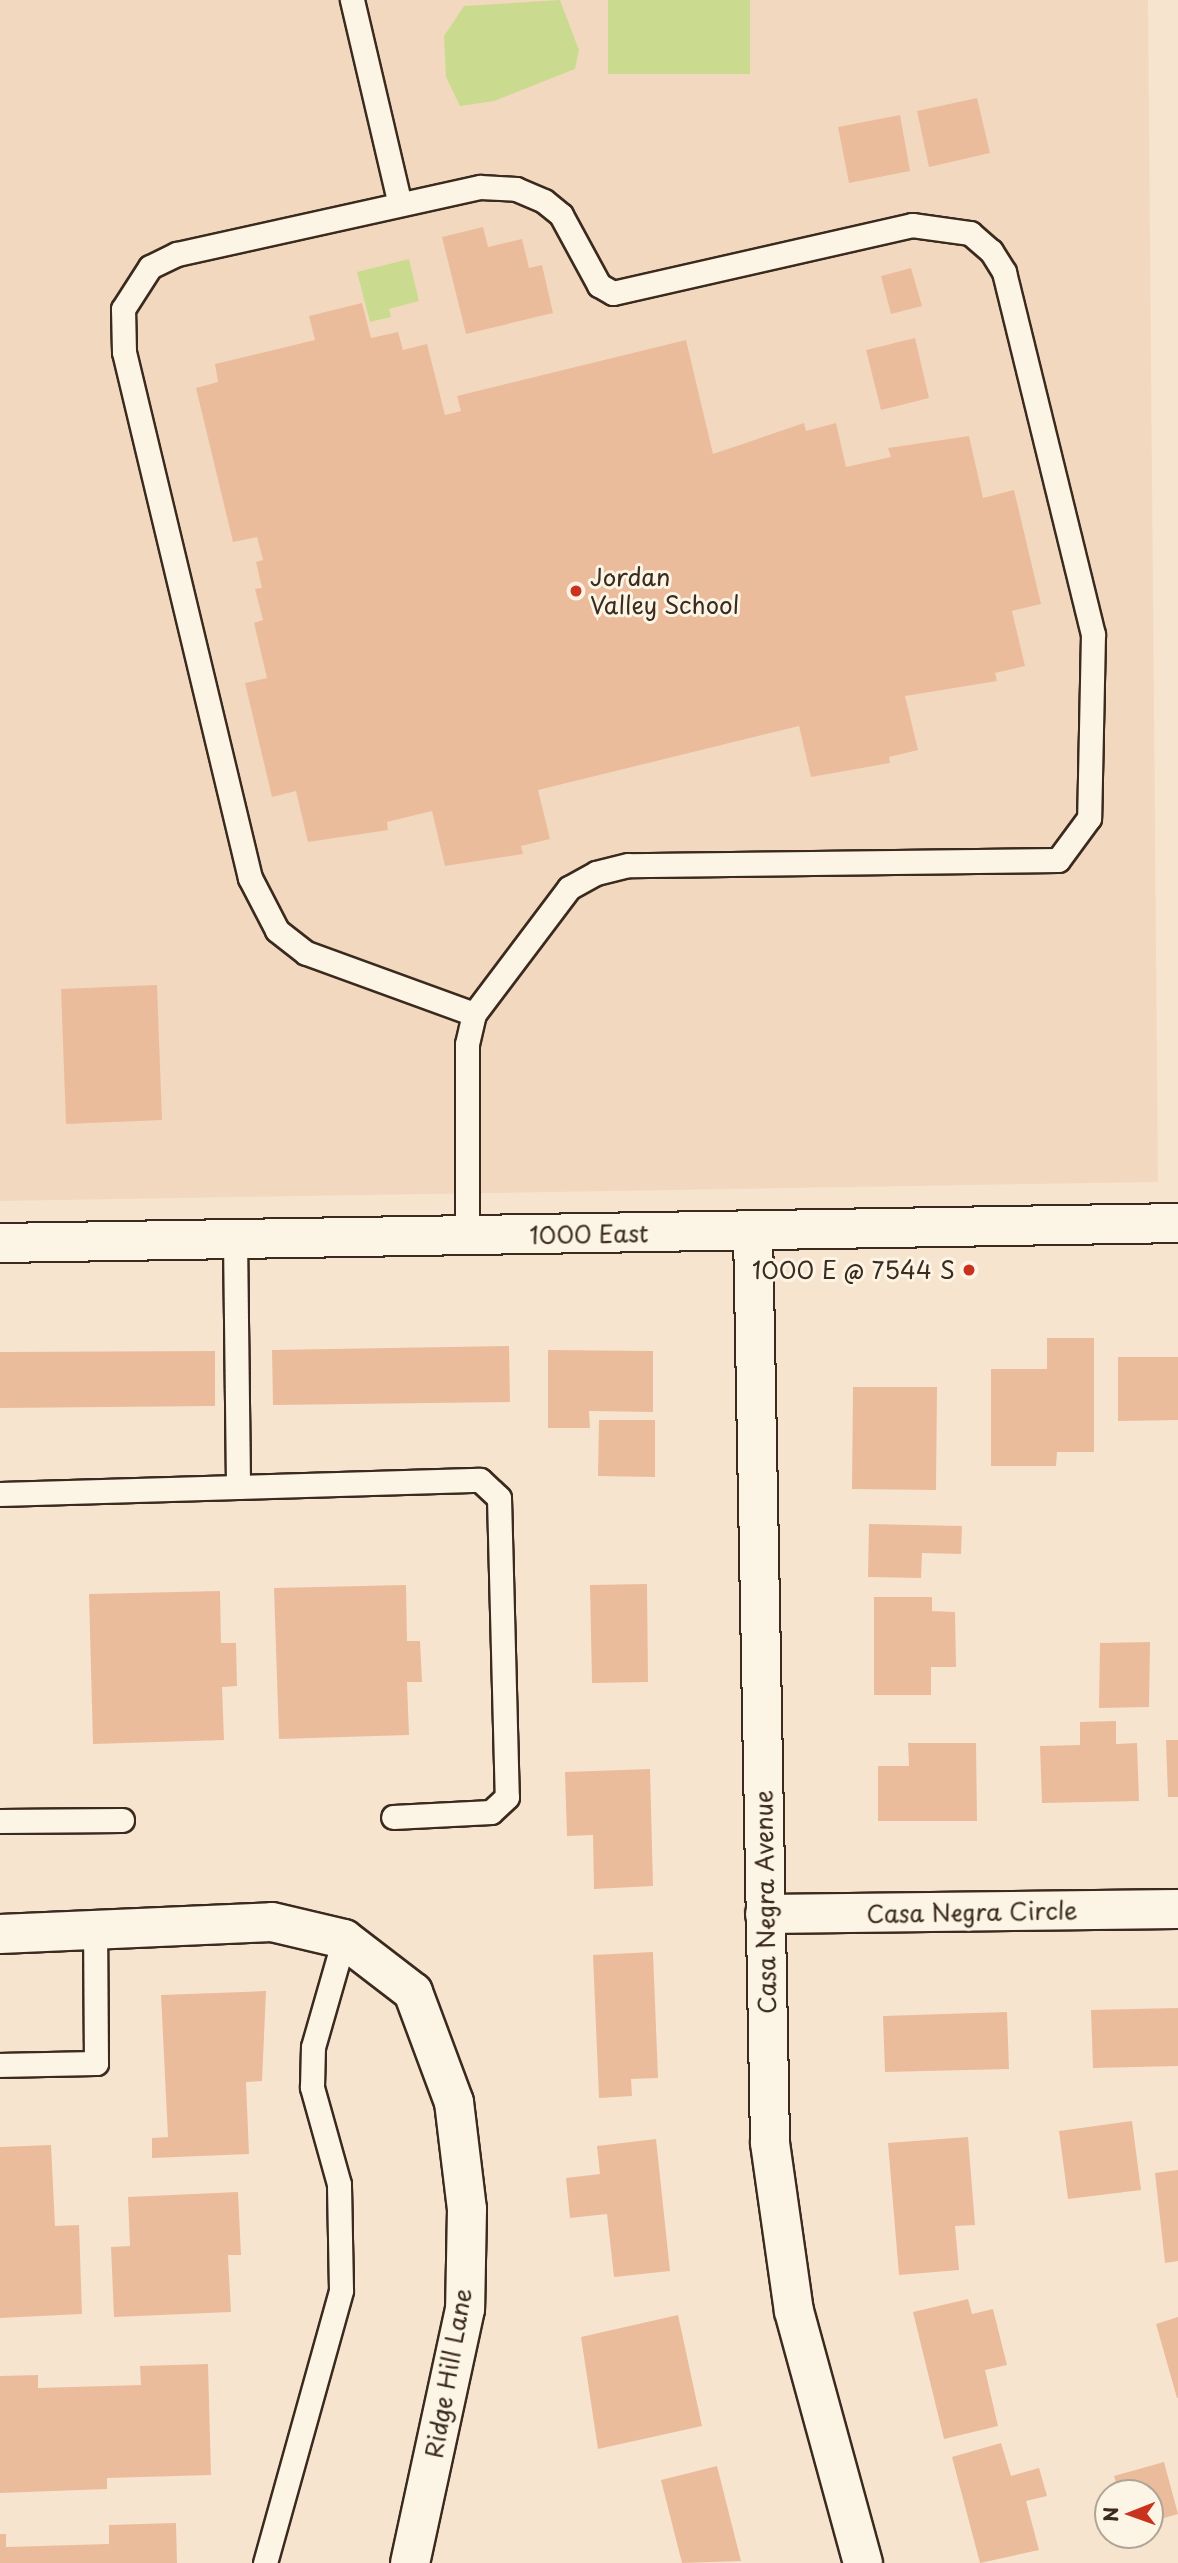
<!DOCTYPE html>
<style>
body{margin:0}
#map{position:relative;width:1178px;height:2563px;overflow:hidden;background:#f7e4cf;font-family:"Playpen Sans",sans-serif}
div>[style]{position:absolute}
.built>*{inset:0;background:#f3d8c0}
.green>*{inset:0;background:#cadb8f}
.building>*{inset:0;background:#ebbc9c}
.roads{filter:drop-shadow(2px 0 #3b2a1e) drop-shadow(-2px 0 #3b2a1e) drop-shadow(0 2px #3b2a1e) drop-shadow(0 -2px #3b2a1e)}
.lane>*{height:23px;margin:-11.5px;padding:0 11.5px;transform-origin:11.5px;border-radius:11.5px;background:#fcf5e5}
.street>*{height:38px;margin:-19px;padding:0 19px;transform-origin:19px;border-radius:19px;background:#fcf5e5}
.secondary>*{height:38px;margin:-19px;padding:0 19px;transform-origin:19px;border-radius:19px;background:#fcf5e5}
.dots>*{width:19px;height:19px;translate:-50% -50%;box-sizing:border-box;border:4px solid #fcf5e5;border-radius:50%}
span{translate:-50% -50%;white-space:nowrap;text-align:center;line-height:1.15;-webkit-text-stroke:6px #fcf5e5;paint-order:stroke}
.poi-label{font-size:24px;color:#3b2a1e}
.left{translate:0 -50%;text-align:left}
.right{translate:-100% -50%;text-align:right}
.street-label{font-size:24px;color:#3b2a1e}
.north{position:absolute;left:1094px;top:2479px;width:70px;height:70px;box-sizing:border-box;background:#fcf5e5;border:2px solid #afa495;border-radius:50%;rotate:269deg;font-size:19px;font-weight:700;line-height:28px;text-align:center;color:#3b2a1e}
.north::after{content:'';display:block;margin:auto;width:24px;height:32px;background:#c8321e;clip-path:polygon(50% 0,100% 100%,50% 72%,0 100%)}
</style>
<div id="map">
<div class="built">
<div style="clip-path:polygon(0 0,1148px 0,1158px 1182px,0 1201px)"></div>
</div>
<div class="green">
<div style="clip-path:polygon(560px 0,579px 50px,575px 69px,494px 101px,460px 106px,446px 77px,444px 36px,464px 6px)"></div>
<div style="clip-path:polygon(608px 0,750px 0,750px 74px,608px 74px)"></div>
<div style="clip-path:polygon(409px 259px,419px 301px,389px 309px,391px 317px,370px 322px,357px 272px)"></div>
</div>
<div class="building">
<div style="clip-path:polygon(977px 98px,990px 153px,929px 167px,917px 111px)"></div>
<div style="clip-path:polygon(900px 115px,910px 171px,849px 183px,838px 127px)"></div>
<div style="clip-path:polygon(483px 227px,488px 247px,522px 239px,529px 268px,542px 265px,553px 313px,466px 334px,442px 237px)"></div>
<div style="clip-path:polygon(911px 268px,922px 306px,891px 314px,881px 276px)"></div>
<div style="clip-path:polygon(362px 303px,371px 338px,398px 332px,403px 350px,427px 344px,445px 415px,461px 411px,457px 396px,686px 340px,713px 454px,804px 423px,806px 431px,836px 423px,846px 467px,891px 457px,888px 448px,969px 436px,983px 498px,1014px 490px,1041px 604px,1012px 611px,1025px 666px,995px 673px,997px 681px,905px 696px,918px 750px,889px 757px,890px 763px,811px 777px,799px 726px,538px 790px,550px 839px,521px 846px,523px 854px,445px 866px,432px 811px,387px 822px,388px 830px,308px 842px,296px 791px,272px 797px,245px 683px,267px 678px,254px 623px,263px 620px,255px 589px,262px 588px,256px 562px,263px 560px,257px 537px,233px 542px,196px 388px,218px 382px,215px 364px,315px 340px,309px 316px)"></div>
<div style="clip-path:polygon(915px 338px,929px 398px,881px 410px,866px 350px)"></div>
<div style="clip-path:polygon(157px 985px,162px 1120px,66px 1124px,61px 989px)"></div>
<div style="clip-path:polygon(1047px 1338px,1094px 1338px,1094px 1452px,1057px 1452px,1056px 1466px,991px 1466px,991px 1369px,1047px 1369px)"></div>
<div style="clip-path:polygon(509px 1346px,510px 1402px,273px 1405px,272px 1350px)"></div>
<div style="clip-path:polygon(548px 1350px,653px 1351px,653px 1412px,589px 1411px,590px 1428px,548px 1428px)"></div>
<div style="clip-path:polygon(215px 1351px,215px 1406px,0 1408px,0 1352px)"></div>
<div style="clip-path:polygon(1118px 1357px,1178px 1357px,1178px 1420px,1118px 1421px)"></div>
<div style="clip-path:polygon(853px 1387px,937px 1387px,936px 1490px,852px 1489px)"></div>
<div style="clip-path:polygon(599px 1420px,655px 1420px,655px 1477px,598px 1476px)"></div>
<div style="clip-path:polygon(869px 1524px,962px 1526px,961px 1554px,922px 1553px,921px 1578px,868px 1577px)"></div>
<div style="clip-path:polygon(647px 1584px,648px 1682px,592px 1683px,590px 1585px)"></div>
<div style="clip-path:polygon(406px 1585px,407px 1641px,420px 1641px,422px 1682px,407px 1682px,409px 1735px,279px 1739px,274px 1588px)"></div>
<div style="clip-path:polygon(220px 1591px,221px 1643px,236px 1643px,237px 1686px,222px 1687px,224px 1740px,93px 1744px,89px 1594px)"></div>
<div style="clip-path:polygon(874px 1597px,932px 1597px,932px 1611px,955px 1612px,956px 1667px,931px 1667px,931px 1695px,874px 1695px)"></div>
<div style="clip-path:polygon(1150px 1642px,1149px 1707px,1099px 1708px,1100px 1643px)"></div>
<div style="clip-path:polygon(1116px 1721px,1116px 1744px,1137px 1743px,1139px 1801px,1042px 1803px,1040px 1746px,1080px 1745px,1080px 1722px)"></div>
<div style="clip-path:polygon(1166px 1740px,1178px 1740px,1178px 1797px,1168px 1797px)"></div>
<div style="clip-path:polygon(908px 1743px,976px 1743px,977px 1821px,878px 1821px,878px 1766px,909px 1766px)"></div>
<div style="clip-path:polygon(650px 1769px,653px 1886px,594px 1889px,593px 1835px,567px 1836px,565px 1772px)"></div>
<div style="clip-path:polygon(653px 1952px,658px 2078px,631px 2079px,632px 2096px,599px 2098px,593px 1955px)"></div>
<div style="clip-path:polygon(266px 1991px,262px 2081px,246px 2082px,249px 2154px,152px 2158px,152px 2138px,168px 2137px,161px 1995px)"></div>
<div style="clip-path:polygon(1178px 2008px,1178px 2066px,1093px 2068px,1091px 2010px)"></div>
<div style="clip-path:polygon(1007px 2012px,1009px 2069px,885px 2072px,883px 2016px)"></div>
<div style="clip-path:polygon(1132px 2121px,1141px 2190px,1068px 2199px,1059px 2131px)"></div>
<div style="clip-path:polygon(968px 2137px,975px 2225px,955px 2226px,959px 2270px,899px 2275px,888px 2143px)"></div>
<div style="clip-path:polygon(656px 2139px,670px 2271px,614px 2277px,607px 2214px,570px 2218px,566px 2178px,600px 2174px,597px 2146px)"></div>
<div style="clip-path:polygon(51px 2145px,55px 2226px,79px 2225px,82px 2314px,0 2318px,0 2147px)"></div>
<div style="clip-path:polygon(1178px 2170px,1178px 2261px,1165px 2263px,1155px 2173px)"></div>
<div style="clip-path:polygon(238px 2192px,241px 2255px,228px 2255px,231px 2312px,114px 2317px,111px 2247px,130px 2246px,128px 2197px)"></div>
<div style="clip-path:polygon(968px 2299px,972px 2314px,993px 2309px,1007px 2365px,985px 2370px,998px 2426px,944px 2439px,913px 2312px)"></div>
<div style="clip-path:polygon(678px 2315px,702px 2426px,598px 2449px,581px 2337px)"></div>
<div style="clip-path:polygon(1178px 2317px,1178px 2398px,1177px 2398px,1156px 2324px)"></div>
<div style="clip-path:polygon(208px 2364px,211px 2475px,107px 2478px,107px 2489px,0 2493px,0 2376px,38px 2375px,38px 2388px,141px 2385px,140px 2366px)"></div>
<div style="clip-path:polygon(1001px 2443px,1011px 2476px,1039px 2468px,1047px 2496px,1026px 2501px,1039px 2550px,980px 2563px,952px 2457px)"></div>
<div style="clip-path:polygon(1164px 2462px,1178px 2514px,1150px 2522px,1150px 2493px,1119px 2493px,1114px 2476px)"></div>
<div style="clip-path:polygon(717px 2466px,741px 2561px,682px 2563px,661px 2480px)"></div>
<div style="clip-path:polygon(176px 2523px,177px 2563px,0 2563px,0 2534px,6px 2534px,6px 2547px,109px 2544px,109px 2525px)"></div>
</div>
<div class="roads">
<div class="lane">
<div style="left:352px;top:0;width:206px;rotate:76.8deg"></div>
<div style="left:480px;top:187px;width:36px;rotate:3deg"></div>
<div style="left:516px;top:189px;width:30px;rotate:23deg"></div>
<div style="left:544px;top:201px;width:22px;rotate:39deg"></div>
<div style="left:561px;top:215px;width:80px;rotate:61.5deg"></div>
<div style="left:599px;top:285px;width:16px;rotate:30deg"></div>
<div style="left:613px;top:293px;width:307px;rotate:-12.8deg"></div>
<div style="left:912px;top:225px;width:59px;rotate:7.9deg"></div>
<div style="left:970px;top:233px;width:28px;rotate:41deg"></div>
<div style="left:991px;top:251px;width:25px;rotate:58deg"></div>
<div style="left:1004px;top:272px;width:373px;rotate:76.2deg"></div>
<div style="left:1093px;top:634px;width:184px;rotate:91.2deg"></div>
<div style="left:1089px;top:818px;width:52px;rotate:126.4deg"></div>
<div style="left:1058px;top:860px;width:430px;rotate:179.3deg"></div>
<div style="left:628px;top:865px;width:33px;rotate:166deg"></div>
<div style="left:596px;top:873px;width:31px;rotate:151deg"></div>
<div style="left:569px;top:888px;width:158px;rotate:127deg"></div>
<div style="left:474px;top:1014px;width:179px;rotate:-160deg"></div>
<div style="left:306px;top:953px;width:37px;rotate:-142deg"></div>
<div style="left:277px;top:930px;width:59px;rotate:-117.4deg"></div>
<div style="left:250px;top:878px;width:541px;rotate:-103.47deg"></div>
<div style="left:124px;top:352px;width:43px;rotate:-91.3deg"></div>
<div style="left:123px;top:309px;width:50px;rotate:-57.3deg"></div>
<div style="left:150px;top:267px;width:30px;rotate:-26deg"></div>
<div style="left:177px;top:254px;width:310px;rotate:-12.5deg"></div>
<div style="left:467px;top:1237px;width:193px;rotate:-90deg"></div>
<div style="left:467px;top:1044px;width:31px;rotate:-77deg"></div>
<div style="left:235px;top:1238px;width:249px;rotate:89.3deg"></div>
<div style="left:238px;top:1487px;width:242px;rotate:-1.7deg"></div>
<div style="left:480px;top:1480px;width:26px;rotate:43deg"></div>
<div style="left:499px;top:1498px;width:299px;rotate:88.5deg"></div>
<div style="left:507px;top:1797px;width:22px;rotate:137deg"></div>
<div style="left:491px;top:1812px;width:98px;rotate:177.1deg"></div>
<div style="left:0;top:1494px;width:238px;rotate:-1.7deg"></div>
<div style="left:0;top:1821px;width:122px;rotate:-0.5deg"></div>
<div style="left:0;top:2065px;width:96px;rotate:-1.2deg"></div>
<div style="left:96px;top:2063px;width:132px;rotate:-90.4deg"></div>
<div style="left:265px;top:2563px;width:283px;rotate:-74.4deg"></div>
<div style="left:341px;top:2290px;width:106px;rotate:-91.1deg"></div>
<div style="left:339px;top:2184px;width:101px;rotate:-105.6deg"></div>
<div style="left:312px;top:2087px;width:40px;rotate:-88.6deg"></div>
<div style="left:313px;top:2047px;width:112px;rotate:-74deg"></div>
</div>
<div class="street">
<div style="left:753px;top:1231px;width:912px;rotate:88.93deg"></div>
<div style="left:770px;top:2143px;width:170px;rotate:81.9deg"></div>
<div style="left:794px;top:2311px;width:261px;rotate:74.7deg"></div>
<div style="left:765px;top:1914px;width:413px;rotate:-0.7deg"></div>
<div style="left:0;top:1934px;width:272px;rotate:-2.5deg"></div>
<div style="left:272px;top:1922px;width:74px;rotate:13.3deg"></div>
<div style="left:344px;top:1939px;width:87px;rotate:37.5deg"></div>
<div style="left:413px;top:1992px;width:117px;rotate:69.6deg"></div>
<div style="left:454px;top:2102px;width:108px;rotate:83.1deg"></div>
<div style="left:467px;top:2209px;width:100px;rotate:91.1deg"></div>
<div style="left:465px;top:2309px;width:260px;rotate:102.2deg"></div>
</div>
<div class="secondary">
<div style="left:0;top:1243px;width:1178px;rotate:-0.97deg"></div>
</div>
</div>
<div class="dots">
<div style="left:576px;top:591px;background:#c8321e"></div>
<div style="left:969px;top:1270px;background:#c8321e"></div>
</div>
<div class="poi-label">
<span class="left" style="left:590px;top:591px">Jordan<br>Valley School</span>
<span class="right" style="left:955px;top:1270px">1000 E @ 7544 S</span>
</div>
<div class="street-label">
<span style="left:589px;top:1234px;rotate:-1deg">1000 East</span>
<span style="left:765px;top:1902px;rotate:-91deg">Casa Negra Avenue</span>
<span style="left:972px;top:1912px;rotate:-1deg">Casa Negra Circle</span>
<span style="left:448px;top:2373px;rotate:-80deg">Ridge Hill Lane</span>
</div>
<div class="north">N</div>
</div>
